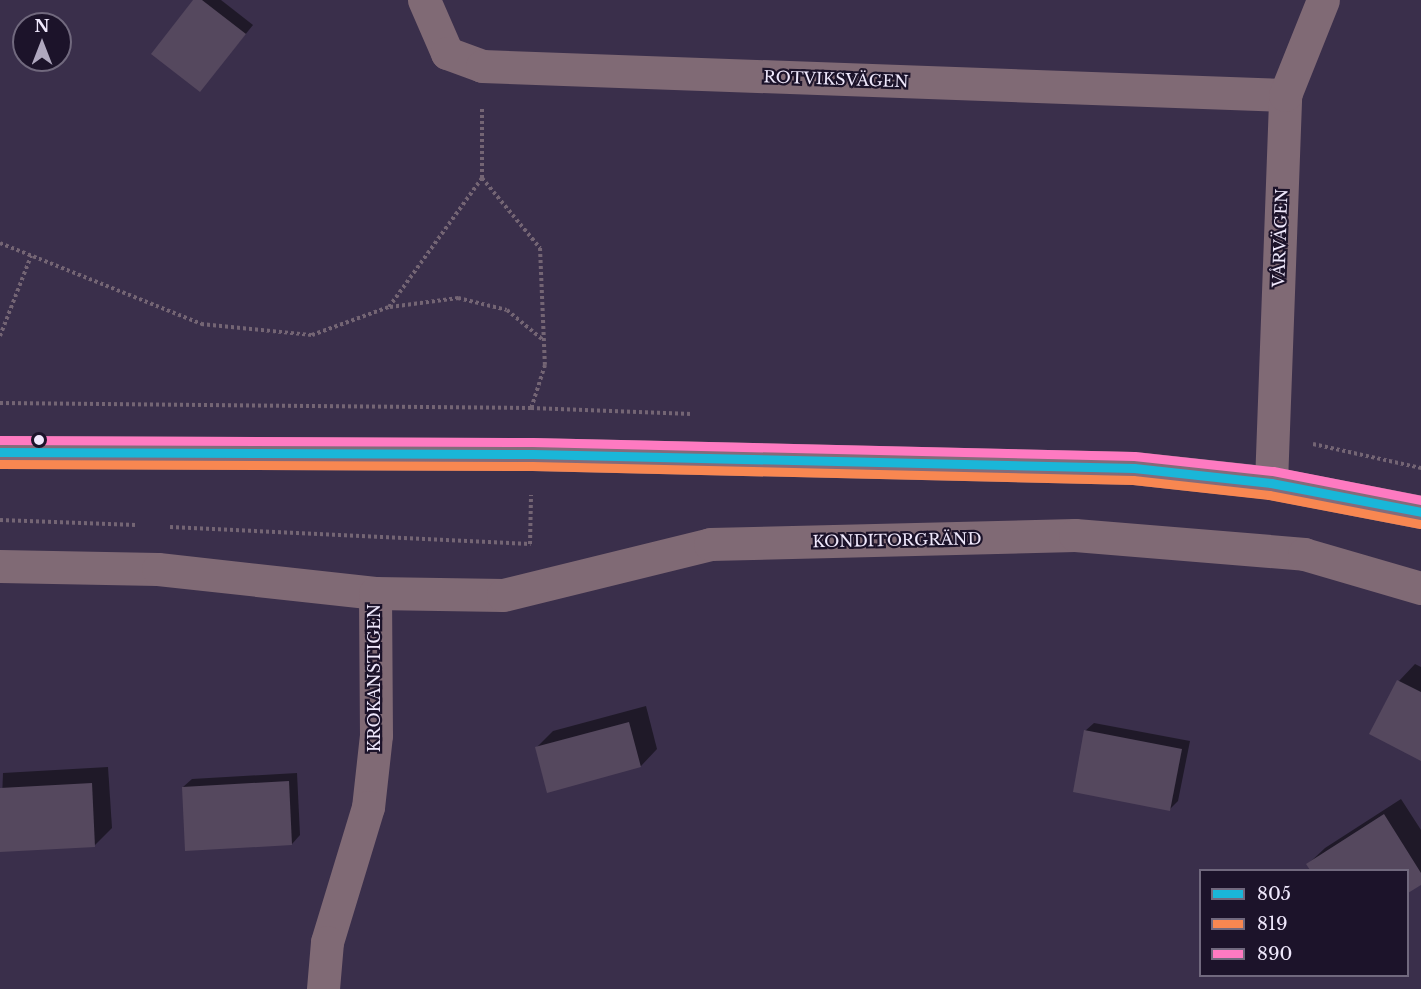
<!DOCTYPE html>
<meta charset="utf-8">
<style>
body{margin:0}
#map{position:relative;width:1421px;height:989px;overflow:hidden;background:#3a2f4b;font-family:"Libre Baskerville",serif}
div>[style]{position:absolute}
.shadow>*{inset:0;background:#0007}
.building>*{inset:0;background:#55485e}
.path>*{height:4px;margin-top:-2px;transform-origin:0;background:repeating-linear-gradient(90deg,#746574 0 3px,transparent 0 6px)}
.street>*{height:33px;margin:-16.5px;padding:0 16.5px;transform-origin:16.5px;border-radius:16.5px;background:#806a75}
.secondary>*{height:33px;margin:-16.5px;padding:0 16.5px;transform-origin:16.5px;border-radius:16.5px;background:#846b7a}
.bus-1>*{height:9px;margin:-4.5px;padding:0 4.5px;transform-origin:4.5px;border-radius:4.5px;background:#1ab6d8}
.bus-2>*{height:9px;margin:-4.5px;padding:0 4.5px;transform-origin:4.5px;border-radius:4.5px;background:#f88751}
.bus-3>*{height:9px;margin:-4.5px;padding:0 4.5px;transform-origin:4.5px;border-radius:4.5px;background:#fe7ac1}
.dots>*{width:16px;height:16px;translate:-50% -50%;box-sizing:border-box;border:3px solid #1c132a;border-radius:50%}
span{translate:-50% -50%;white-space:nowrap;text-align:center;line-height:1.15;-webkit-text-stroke:4.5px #1c132a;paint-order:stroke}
.street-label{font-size:16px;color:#f0e9fd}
.legend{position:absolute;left:1199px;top:869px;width:210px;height:108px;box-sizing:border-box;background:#1c132a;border:2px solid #71697e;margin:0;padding:8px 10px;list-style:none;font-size:18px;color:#f0e9fd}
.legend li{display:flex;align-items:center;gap:12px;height:30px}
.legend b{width:30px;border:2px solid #71697e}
.north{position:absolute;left:12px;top:12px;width:60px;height:60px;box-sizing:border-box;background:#1c132a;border:2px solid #71697e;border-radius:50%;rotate:0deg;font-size:16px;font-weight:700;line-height:24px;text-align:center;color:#f0e9fd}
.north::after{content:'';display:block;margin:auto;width:21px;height:27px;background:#b0a8bf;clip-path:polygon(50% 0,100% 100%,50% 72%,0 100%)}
</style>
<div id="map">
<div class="shadow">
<div style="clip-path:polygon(195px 0,221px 0,253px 25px,200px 90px)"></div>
<div style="clip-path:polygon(1415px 664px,1421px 667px,1421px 759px,1399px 681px)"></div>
<div style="clip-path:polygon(646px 706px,657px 749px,641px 766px,548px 791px,537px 747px,553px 731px)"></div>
<div style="clip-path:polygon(1094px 723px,1190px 741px,1178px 801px,1170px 809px,1085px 731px)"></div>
<div style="clip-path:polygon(108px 767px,112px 828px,95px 845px,0 851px,3px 773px)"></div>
<div style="clip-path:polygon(297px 773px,300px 835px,292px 844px,183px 787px,192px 779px)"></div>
<div style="clip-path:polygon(1401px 799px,1421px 830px,1421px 883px,1408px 891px,1408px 870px,1312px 870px,1308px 864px,1325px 848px)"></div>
</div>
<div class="building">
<div style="clip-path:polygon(193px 0,202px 0,246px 34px,200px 92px,151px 54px)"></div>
<div style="clip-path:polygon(1397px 680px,1421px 692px,1421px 761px,1369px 734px)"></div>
<div style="clip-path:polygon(629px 722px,641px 767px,547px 793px,535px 747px)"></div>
<div style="clip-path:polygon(1084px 730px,1182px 749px,1170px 811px,1073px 792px)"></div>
<div style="clip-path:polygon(289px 781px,292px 845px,185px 851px,182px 787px)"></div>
<div style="clip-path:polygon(92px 783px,95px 847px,0 852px,0 788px)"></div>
<div style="clip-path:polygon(1384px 814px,1421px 873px,1421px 885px,1408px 893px,1408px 870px,1310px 870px,1306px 864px)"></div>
</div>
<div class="path">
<div style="left:482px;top:178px;width:91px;rotate:50.4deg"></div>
<div style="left:540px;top:248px;width:117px;rotate:87.6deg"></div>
<div style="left:545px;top:365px;width:46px;rotate:107.7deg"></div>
<div style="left:0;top:243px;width:217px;rotate:21.9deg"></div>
<div style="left:201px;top:324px;width:112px;rotate:5.7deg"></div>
<div style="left:312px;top:335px;width:82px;rotate:-20deg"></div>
<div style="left:389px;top:307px;width:159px;rotate:-54.2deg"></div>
<div style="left:482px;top:178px;width:72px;rotate:-90deg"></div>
<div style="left:390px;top:307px;width:69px;rotate:-7.5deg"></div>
<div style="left:458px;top:298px;width:50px;rotate:13.8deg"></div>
<div style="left:507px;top:310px;width:47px;rotate:39.8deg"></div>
<div style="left:0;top:336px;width:86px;rotate:-68.8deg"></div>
<div style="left:0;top:403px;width:531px;rotate:0.54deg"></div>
<div style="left:531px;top:408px;width:161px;rotate:2.1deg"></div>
<div style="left:1313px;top:444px;width:111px;rotate:12.5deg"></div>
<div style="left:0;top:520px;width:136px;rotate:2.1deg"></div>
<div style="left:170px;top:527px;width:361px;rotate:2.7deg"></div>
<div style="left:530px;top:544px;width:49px;rotate:-88.8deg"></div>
</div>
<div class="street">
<div style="left:424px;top:0;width:58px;rotate:66.5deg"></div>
<div style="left:447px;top:53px;width:37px;rotate:20deg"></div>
<div style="left:482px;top:66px;width:804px;rotate:2.07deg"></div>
<div style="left:1271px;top:483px;width:388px;rotate:-87.9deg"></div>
<div style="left:1285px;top:95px;width:102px;rotate:-68.2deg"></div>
<div style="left:0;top:566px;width:158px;rotate:1.1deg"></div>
<div style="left:158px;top:569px;width:218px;rotate:6.3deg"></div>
<div style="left:375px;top:593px;width:142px;rotate:89.6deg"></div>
<div style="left:376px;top:735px;width:72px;rotate:96.3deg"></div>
<div style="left:368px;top:807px;width:141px;rotate:106.9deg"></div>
<div style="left:327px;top:942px;width:47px;rotate:94.9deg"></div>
<div style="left:375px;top:593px;width:128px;rotate:0.9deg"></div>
<div style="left:503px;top:595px;width:213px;rotate:-13.8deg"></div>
<div style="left:710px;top:544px;width:365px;rotate:-1.4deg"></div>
<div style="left:1075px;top:535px;width:230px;rotate:4.7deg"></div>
<div style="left:1304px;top:554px;width:122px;rotate:16.2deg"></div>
</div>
<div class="secondary">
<div style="left:0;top:452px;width:532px;rotate:0.22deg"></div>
<div style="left:532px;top:454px;width:602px;rotate:1.33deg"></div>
<div style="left:1134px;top:468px;width:138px;rotate:6.2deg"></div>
<div style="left:1271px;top:483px;width:153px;rotate:10.9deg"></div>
</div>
<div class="bus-1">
<div style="left:0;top:452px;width:532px;rotate:0.22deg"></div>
<div style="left:532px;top:454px;width:602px;rotate:1.33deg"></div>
<div style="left:1134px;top:468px;width:138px;rotate:6.2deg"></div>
<div style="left:1271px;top:483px;width:153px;rotate:10.9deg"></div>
</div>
<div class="bus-2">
<div style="left:0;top:464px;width:532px;rotate:0.22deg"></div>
<div style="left:532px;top:466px;width:601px;rotate:1.33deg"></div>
<div style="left:1133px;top:480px;width:137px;rotate:6.3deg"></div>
<div style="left:1269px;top:495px;width:153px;rotate:10.9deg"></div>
</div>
<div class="bus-3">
<div style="left:0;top:440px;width:532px;rotate:0.22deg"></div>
<div style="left:532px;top:442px;width:602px;rotate:1.33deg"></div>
<div style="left:1134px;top:456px;width:140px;rotate:6.2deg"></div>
<div style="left:1273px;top:471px;width:151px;rotate:11.1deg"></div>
</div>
<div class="dots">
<div style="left:39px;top:440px;background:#f0e9fd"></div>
</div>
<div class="street-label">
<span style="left:836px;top:79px;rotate:2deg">ROTVIKSVÄGEN</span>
<span style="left:1280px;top:238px;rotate:-88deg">VÅRVÄGEN</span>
<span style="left:897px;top:540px;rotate:-1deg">KONDITORGRÄND</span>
<span style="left:374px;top:678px;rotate:-90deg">KROKANSTIGEN</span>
</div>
<ul class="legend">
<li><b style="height:8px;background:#1ab6d8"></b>805</li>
<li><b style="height:8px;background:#f88751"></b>819</li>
<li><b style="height:8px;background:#fe7ac1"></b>890</li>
</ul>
<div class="north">N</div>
</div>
